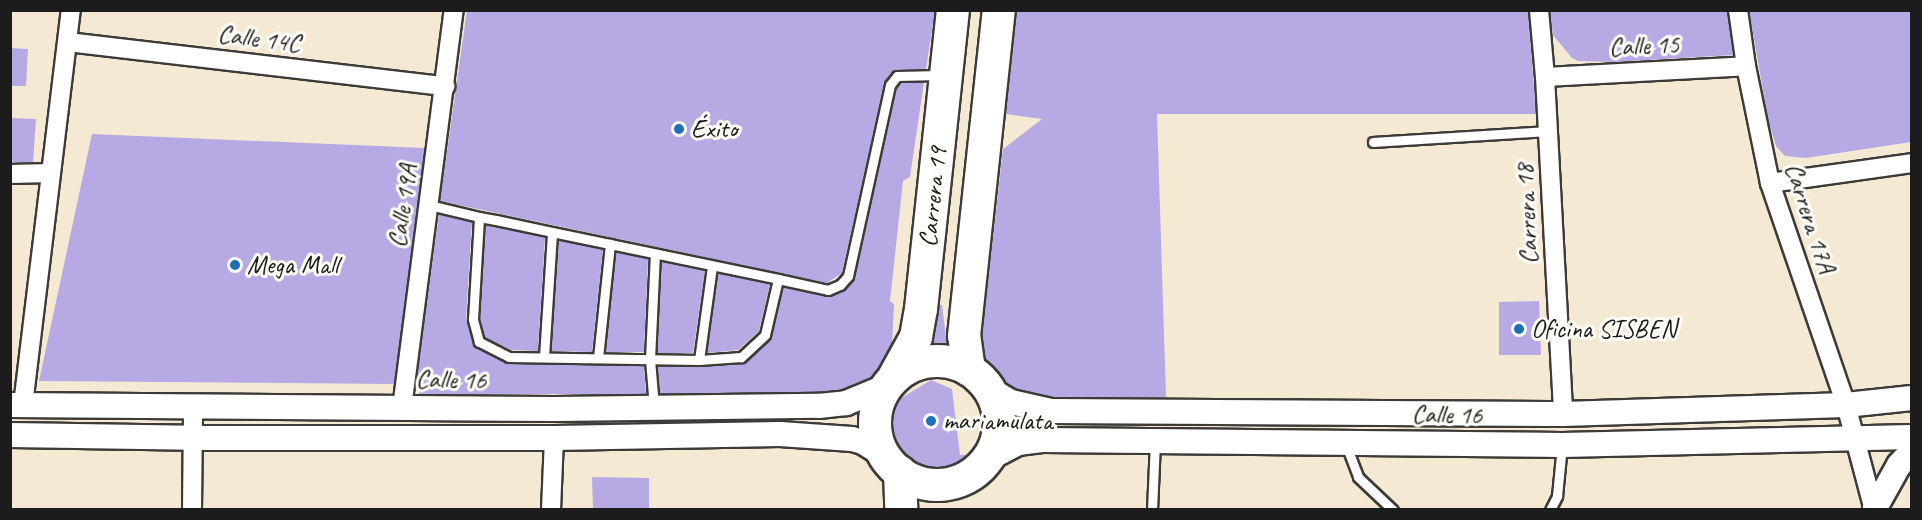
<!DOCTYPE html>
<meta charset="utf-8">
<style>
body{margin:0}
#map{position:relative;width:1922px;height:520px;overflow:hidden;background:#f6e9d4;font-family:Caveat,sans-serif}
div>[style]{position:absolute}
.building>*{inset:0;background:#b7a9e4}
.roads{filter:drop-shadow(2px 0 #3d3b38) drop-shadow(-2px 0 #3d3b38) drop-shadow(0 2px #3d3b38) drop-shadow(0 -2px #3d3b38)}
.lane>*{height:9px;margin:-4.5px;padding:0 4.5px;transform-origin:4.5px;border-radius:4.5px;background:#fff}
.street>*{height:18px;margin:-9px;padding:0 9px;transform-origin:9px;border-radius:9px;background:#fff}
.secondary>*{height:24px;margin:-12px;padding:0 12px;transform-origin:12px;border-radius:12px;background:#fff}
.highway>*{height:32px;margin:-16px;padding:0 16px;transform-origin:16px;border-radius:16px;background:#fff}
.highway>.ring{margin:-16px;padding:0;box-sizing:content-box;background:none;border:32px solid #fff;border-radius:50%}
.dots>*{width:16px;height:16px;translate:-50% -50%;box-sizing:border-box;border:3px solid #fdfcf7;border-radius:50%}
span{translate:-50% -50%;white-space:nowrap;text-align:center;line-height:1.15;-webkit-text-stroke:6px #fdfcf7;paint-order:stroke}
.street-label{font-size:26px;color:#1c1c1c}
.poi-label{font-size:26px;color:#1c1c1c}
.left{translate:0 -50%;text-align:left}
.frame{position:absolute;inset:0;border:12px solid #1c1c1c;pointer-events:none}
</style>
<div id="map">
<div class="building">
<div style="clip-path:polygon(467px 10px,935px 10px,926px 69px,894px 70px,884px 83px,842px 273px,827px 283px,440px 201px)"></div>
<div style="clip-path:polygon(1017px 10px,1528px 10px,1536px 114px,1157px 114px,1166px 397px,1053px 397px,1016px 389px,996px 377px,986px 375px,982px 336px,1003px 149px,1042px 119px,1006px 114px)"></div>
<div style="clip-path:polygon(1550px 10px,1727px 10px,1733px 55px,1613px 62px,1578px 61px,1572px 58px,1553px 35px)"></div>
<div style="clip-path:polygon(1749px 10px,1911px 10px,1911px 142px,1806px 158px,1785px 156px,1776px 146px,1768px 119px)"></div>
<div style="clip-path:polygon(10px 48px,28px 49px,26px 86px,10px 86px)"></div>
<div style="clip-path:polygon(924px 82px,910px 177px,903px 181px,890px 301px,894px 304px,892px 344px,877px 375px,842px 389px,818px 392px,660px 394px,657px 366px,699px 367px,746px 362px,771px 337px,783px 287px,830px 296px,843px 291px,853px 280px,896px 88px,900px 83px)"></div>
<div style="clip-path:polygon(10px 118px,36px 119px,33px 162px,10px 163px)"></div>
<div style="clip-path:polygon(92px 134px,425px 148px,394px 384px,39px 381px)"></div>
<div style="clip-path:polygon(439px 214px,472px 222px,466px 319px,474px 347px,509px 364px,644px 366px,646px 394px,419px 394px,420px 384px,416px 384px)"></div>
<div style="clip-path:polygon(485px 225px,545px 237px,538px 351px,511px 350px,485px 337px,480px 318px)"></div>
<div style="clip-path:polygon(558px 240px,603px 249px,592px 352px,551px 351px)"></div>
<div style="clip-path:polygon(616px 252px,648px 259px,644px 352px,605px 352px)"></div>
<div style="clip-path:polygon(661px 262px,705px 271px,693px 353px,657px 353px)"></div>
<div style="clip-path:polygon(718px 273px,770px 284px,759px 331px,738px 350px,707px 353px)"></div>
<div style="clip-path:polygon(1539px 301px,1541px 355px,1499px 355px,1499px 302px)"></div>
<div style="clip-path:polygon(940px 305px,942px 305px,949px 361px,926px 361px,934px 340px)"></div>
<div style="clip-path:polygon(931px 380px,952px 389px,960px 455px,973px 455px,973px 464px,948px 480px,918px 478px,915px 462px,908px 456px,899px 454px,897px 449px,887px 440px,888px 423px,898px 400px)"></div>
<div style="clip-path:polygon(592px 477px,649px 478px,649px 510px,593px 510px)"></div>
</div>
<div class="roads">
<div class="lane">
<div style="left:1373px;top:142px;width:175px;rotate:-3.6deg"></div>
<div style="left:429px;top:205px;width:51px;rotate:13.5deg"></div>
<div style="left:778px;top:279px;width:57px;rotate:103.1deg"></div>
<div style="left:765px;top:335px;width:33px;rotate:137deg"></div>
<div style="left:741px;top:357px;width:42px;rotate:175.9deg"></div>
<div style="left:699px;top:360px;width:190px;rotate:-179.1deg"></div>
<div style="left:509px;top:357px;width:34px;rotate:-153deg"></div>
<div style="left:479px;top:342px;width:24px;rotate:-105deg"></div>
<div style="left:473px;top:319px;width:102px;rotate:-86.6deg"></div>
<div style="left:479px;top:217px;width:17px;rotate:10deg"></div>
<div style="left:496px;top:220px;width:57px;rotate:12.1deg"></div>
<div style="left:552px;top:232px;width:231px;rotate:11.7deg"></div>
<div style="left:778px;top:279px;width:51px;rotate:12.4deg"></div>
<div style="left:828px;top:290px;width:13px;rotate:-23deg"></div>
<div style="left:840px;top:285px;width:12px;rotate:-48deg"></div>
<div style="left:848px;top:276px;width:196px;rotate:-77.6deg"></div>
<div style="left:890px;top:85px;width:11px;rotate:-52deg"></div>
<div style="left:897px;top:76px;width:43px;rotate:-1.3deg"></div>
<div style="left:544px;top:357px;width:125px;rotate:-86.3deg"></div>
<div style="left:598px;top:358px;width:115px;rotate:-84deg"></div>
<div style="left:699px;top:360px;width:95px;rotate:-82.1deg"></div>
<div style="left:654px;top:407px;width:48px;rotate:-94.8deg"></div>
<div style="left:650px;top:359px;width:105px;rotate:-87.3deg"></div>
<div style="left:1346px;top:445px;width:34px;rotate:69deg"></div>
<div style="left:1358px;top:477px;width:48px;rotate:43.3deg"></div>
<div style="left:1152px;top:510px;width:69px;rotate:-87.5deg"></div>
<div style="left:1550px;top:510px;width:16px;rotate:-63deg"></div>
<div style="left:1557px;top:496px;width:51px;rotate:-84.4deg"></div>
</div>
<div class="street">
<div style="left:1539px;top:10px;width:67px;rotate:84.9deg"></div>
<div style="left:1545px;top:77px;width:337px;rotate:86.9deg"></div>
<div style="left:1738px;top:10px;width:57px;rotate:81.9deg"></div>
<div style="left:1746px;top:66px;width:119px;rotate:78.4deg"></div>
<div style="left:1770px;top:183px;width:235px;rotate:71.1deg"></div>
<div style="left:1846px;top:405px;width:109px;rotate:75.1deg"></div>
<div style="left:68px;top:42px;width:380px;rotate:6.7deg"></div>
<div style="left:1545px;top:77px;width:201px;rotate:-3.1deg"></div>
<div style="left:10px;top:174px;width:41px;rotate:-1.4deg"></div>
<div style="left:1770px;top:183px;width:143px;rotate:-8deg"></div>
<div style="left:23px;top:405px;width:398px;rotate:-83.1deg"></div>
<div style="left:402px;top:408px;width:401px;rotate:-82.6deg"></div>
<div style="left:192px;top:510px;width:104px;rotate:-89.4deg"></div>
<div style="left:551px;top:510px;width:72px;rotate:-87.6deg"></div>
</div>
<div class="secondary">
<div style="left:989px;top:389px;width:26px;rotate:31deg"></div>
<div style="left:1011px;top:402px;width:41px;rotate:12.7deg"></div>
<div style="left:1051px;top:411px;width:512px;rotate:0.34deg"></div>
<div style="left:1563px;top:414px;width:283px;rotate:-1.8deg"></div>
<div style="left:1846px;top:405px;width:66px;rotate:-6.1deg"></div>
<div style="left:10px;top:405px;width:545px;rotate:0.42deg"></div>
<div style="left:555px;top:409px;width:264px;rotate:-0.7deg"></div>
<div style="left:819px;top:406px;width:27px;rotate:-6deg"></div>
<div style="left:846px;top:403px;width:44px;rotate:-22.5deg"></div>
<div style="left:10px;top:435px;width:182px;rotate:0.9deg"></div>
<div style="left:192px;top:438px;width:362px"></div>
<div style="left:554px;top:438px;width:226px;rotate:-1deg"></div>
<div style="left:780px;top:434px;width:72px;rotate:4deg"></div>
<div style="left:852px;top:439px;width:11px;rotate:15deg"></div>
<div style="left:863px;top:442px;width:26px;rotate:32deg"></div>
<div style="left:986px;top:460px;width:36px;rotate:-28deg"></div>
<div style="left:1018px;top:443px;width:26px;rotate:-7deg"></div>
<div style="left:1044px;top:440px;width:518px;rotate:0.55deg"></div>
<div style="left:1562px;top:445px;width:350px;rotate:-1.3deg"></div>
<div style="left:1875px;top:508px;width:49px;rotate:-60.8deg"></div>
<div style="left:1899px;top:465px;width:19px;rotate:-47deg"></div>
</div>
<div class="highway">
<div class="ring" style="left:875px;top:361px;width:92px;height:92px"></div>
<div style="left:969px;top:370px;width:34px;rotate:-98deg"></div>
<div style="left:964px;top:336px;width:328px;rotate:-83.9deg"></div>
<div style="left:894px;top:377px;width:46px;rotate:-61.2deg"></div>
<div style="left:916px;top:337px;width:28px;rotate:-80deg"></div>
<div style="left:921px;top:309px;width:301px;rotate:-83.9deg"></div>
<div style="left:900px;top:472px;width:38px;rotate:88deg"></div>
</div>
</div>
<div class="dots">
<div style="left:679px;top:129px;background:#1f6fb2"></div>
<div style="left:235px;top:265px;background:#1f6fb2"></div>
<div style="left:1519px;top:329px;background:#1f6fb2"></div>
<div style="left:931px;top:421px;background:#1f6fb2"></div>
</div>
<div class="street-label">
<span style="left:259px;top:39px;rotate:7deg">Calle 14C</span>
<span style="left:1644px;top:46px;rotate:-3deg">Calle 15</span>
<span style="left:933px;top:197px;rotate:-84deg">Carrera 19</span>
<span style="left:403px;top:206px;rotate:-82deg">Calle 19A</span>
<span style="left:1527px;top:214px;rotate:-93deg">Carrera 18</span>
<span style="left:1810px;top:218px;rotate:72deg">Carrera 17A</span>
<span style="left:451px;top:380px;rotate:1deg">Calle 16</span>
<span style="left:1447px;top:415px;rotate:1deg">Calle 16</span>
</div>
<div class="poi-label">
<span class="left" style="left:691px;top:129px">Éxito</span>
<span class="left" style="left:247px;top:265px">Mega Mall</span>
<span class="left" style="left:1531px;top:329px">Oficina SISBEN</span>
<span class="left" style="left:943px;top:421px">mariamulata</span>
</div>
<div class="frame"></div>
</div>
